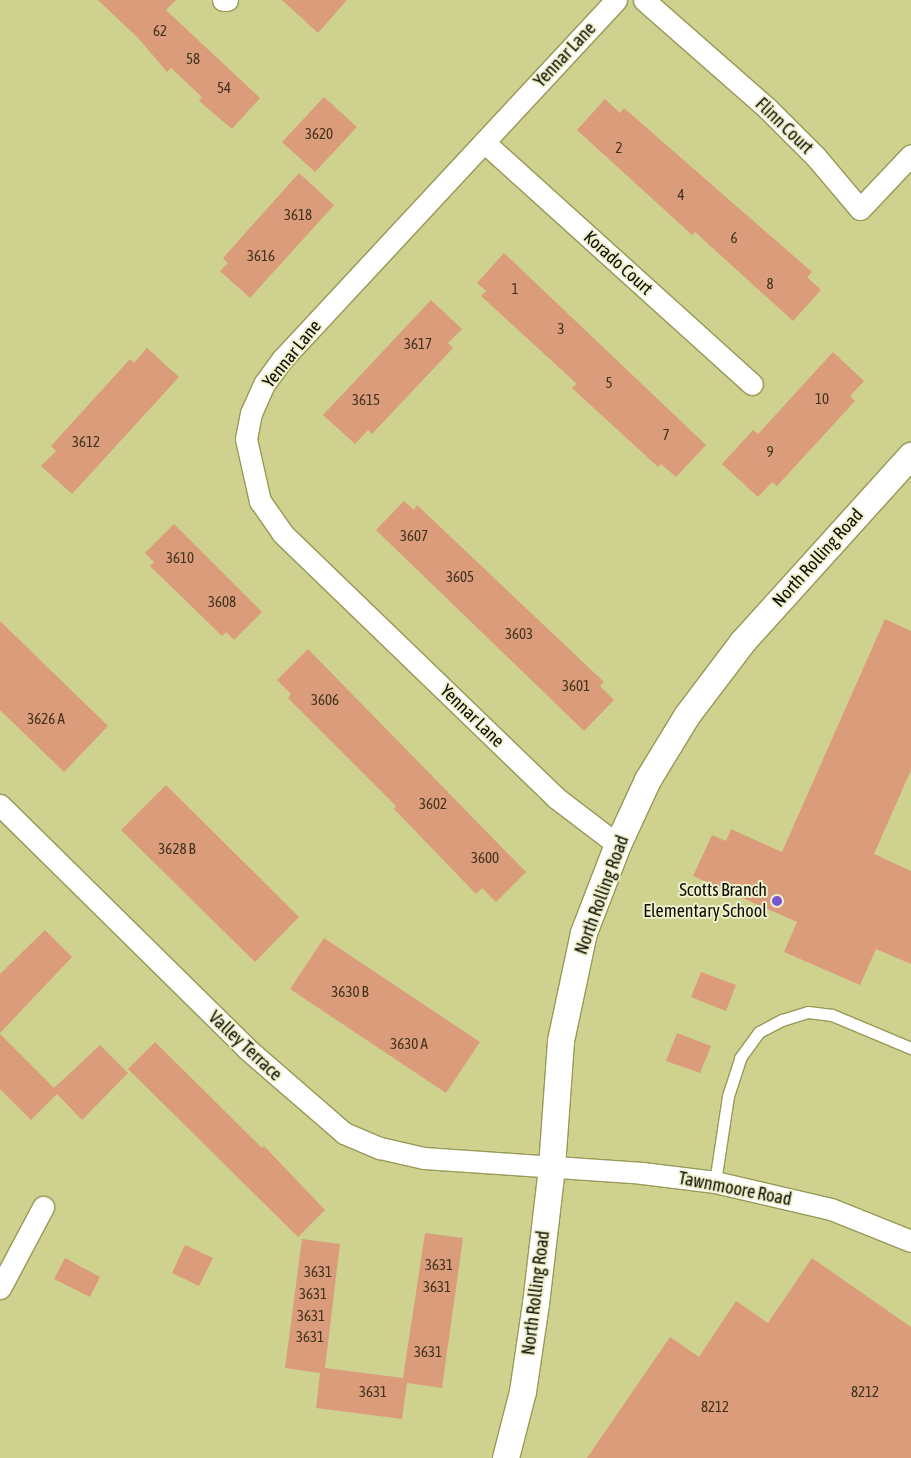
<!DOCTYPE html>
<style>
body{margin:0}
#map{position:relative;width:911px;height:1458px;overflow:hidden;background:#cfd28e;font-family:"Asap Condensed",sans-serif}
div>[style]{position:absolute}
.building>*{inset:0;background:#da9c7a}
.roads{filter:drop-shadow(1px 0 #979956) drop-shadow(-1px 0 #979956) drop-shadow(0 1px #979956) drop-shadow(0 -1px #979956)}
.service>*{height:11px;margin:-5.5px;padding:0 5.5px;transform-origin:5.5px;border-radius:5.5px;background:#fff}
.minor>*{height:21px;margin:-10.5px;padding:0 10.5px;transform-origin:10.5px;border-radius:10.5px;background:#fff}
.tertiary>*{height:26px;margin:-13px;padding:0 13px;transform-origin:13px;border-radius:13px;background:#fff}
.dots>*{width:14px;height:14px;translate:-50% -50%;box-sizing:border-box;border:2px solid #eef0ce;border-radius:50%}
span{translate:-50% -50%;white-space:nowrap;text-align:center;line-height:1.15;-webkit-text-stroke:4px #eef0ce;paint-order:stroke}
.number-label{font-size:15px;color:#41321e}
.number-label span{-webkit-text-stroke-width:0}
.street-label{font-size:18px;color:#0e0e00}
.poi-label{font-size:18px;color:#0e0e00}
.right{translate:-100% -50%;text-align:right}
</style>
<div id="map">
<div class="building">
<div style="clip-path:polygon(98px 0,176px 0,166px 10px,260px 98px,232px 129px,199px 101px,202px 97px,171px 68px,167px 72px,139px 39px)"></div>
<div style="clip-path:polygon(282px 0,347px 0,318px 33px)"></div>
<div style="clip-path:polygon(324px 97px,357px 127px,315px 172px,282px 142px)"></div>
<div style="clip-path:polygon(605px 99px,620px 113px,624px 108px,812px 272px,807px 277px,821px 290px,793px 321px,695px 232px,692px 235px,577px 130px)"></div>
<div style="clip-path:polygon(299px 173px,334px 205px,250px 298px,220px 271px,228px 263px,223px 258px)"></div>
<div style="clip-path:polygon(504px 253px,706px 445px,676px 477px,661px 464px,658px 467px,572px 388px,577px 384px,481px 296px,486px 291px,477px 283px)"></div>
<div style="clip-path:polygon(431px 300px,462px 329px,448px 343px,453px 348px,372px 434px,368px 430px,355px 444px,323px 415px)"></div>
<div style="clip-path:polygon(147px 348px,179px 377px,72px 494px,41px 466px,56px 451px,51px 446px,130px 359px,134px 363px)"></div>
<div style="clip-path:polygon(833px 352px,864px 381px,850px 396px,855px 401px,777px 486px,772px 482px,758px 497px,722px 464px,753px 430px,758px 434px)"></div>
<div style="clip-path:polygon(404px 501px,414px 510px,417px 505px,604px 682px,600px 686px,614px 700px,584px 731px,376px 530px)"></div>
<div style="clip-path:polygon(174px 524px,262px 612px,234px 640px,226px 632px,222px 636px,150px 566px,154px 562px,145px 553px)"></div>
<div style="clip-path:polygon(885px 619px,911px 631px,911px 770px,874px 854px,911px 871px,911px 964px,876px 949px,860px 985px,784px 952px,797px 922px,693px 876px,712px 835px,726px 841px,731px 829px,782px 852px)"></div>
<div style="clip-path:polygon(0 621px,108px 726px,64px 772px,0 710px)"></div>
<div style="clip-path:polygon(308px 649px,526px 872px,496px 902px,482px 888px,476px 894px,394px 809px,396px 806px,288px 698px,291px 694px,277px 680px)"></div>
<div style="clip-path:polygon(166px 785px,299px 917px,255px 962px,121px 830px)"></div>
<div style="clip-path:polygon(45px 930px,72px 957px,0 1033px,0 974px)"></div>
<div style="clip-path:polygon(324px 938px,480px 1042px,446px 1093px,290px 989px)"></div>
<div style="clip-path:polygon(701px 972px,736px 985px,726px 1011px,691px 997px)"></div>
<div style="clip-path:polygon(677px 1033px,711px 1046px,700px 1073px,666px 1061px)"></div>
<div style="clip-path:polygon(0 1034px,54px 1088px,100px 1045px,128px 1073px,82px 1120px,57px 1094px,31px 1120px,0 1089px)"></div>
<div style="clip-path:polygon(155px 1042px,262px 1148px,264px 1146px,325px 1210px,298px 1237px,128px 1069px)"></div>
<div style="clip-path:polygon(425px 1233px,463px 1238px,442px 1388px,407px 1383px,402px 1419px,316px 1408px,320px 1373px,285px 1368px,302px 1239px,340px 1244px,325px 1368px,403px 1378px)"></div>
<div style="clip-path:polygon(185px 1245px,213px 1258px,199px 1286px,172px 1273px)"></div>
<div style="clip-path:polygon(65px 1258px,100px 1277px,90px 1297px,54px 1279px)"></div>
<div style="clip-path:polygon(812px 1258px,911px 1327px,911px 1458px,587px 1458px,670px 1337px,699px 1357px,736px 1301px,768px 1323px)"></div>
</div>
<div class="roads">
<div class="service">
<div style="left:715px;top:1182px;width:87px;rotate:-81.4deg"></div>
<div style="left:728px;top:1096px;width:40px;rotate:-72deg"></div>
<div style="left:740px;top:1058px;width:32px;rotate:-54deg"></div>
<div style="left:759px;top:1032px;width:26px;rotate:-28deg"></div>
<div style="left:782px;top:1020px;width:27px;rotate:-17deg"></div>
<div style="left:808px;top:1012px;width:24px;rotate:7deg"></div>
<div style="left:832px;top:1015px;width:86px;rotate:22.7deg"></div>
</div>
<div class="minor">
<div style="left:223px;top:0;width:4px"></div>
<div style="left:616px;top:0;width:489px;rotate:132.9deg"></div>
<div style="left:283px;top:358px;width:32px;rotate:126deg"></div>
<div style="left:264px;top:384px;width:32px;rotate:114deg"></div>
<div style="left:251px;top:413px;width:26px;rotate:101deg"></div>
<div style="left:246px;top:439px;width:64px;rotate:77.3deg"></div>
<div style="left:260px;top:501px;width:39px;rotate:55deg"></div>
<div style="left:282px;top:533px;width:380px;rotate:44deg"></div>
<div style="left:555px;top:797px;width:79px;rotate:37.3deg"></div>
<div style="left:644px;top:0;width:164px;rotate:41.3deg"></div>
<div style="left:767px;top:108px;width:69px;rotate:45deg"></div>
<div style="left:816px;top:157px;width:68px;rotate:49.8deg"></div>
<div style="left:860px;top:209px;width:74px;rotate:-46.6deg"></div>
<div style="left:484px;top:142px;width:361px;rotate:42.1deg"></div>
<div style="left:0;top:805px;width:346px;rotate:44.6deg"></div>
<div style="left:246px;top:1048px;width:130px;rotate:40.9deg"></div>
<div style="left:344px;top:1133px;width:39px;rotate:23deg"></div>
<div style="left:380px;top:1148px;width:45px;rotate:12.8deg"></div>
<div style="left:424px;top:1158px;width:219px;rotate:3.9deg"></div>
<div style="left:642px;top:1173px;width:74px;rotate:7deg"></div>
<div style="left:715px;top:1182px;width:119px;rotate:13.1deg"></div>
<div style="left:831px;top:1209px;width:86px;rotate:21.8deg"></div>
<div style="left:0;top:1288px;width:92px;rotate:-62deg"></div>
</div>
<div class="tertiary">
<div style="left:506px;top:1458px;width:68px;rotate:-75.6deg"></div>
<div style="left:523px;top:1392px;width:89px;rotate:-81.6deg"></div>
<div style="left:536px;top:1304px;width:138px;rotate:-83.3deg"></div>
<div style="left:552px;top:1167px;width:126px;rotate:-85.9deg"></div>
<div style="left:561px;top:1041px;width:110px;rotate:-78deg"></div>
<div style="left:584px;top:933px;width:94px;rotate:-68.9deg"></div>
<div style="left:618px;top:845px;width:72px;rotate:-65.2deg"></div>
<div style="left:648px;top:780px;width:75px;rotate:-58.6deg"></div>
<div style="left:687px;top:716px;width:93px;rotate:-52.9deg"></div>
<div style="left:743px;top:642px;width:251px;rotate:-47.9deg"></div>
</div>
</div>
<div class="dots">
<div style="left:777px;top:901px;background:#7357d1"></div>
</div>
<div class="number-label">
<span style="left:160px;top:31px">62</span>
<span style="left:193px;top:59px">58</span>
<span style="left:224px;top:88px">54</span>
<span style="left:319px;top:134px">3620</span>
<span style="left:619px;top:148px">2</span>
<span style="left:681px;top:195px">4</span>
<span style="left:298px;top:215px">3618</span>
<span style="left:734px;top:238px">6</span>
<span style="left:261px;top:256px">3616</span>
<span style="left:770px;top:284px">8</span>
<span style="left:515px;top:289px">1</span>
<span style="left:561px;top:329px">3</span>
<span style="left:418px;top:344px">3617</span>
<span style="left:609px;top:383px">5</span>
<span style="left:822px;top:399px">10</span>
<span style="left:366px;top:400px">3615</span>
<span style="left:666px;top:435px">7</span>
<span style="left:86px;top:442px">3612</span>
<span style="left:770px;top:452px">9</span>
<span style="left:414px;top:536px">3607</span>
<span style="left:180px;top:558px">3610</span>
<span style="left:460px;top:577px">3605</span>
<span style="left:222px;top:602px">3608</span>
<span style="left:519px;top:634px">3603</span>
<span style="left:576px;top:686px">3601</span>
<span style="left:325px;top:700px">3606</span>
<span style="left:46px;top:719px">3626 A</span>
<span style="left:433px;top:804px">3602</span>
<span style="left:177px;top:849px">3628 B</span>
<span style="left:485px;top:858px">3600</span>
<span style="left:350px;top:992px">3630 B</span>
<span style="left:409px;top:1044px">3630 A</span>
<span style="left:439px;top:1265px">3631</span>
<span style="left:318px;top:1272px">3631</span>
<span style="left:437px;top:1287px">3631</span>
<span style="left:313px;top:1294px">3631</span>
<span style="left:311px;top:1316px">3631</span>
<span style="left:310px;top:1337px">3631</span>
<span style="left:428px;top:1352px">3631</span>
<span style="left:373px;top:1392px">3631</span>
<span style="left:865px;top:1392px">8212</span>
<span style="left:715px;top:1407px">8212</span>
</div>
<div class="street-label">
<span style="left:565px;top:55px;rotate:-47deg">Yennar Lane</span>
<span style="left:784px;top:126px;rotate:44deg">Flinn Court</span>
<span style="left:618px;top:263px;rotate:42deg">Korado Court</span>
<span style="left:292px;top:354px;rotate:-51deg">Yennar Lane</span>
<span style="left:818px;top:558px;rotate:-48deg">North Rolling Road</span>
<span style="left:472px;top:716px;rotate:44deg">Yennar Lane</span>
<span style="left:602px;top:895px;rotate:-70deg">North Rolling Road</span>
<span style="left:245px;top:1046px;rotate:43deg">Valley Terrace</span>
<span style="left:735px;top:1189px;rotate:11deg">Tawnmoore Road</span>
<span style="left:536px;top:1293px;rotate:-83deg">North Rolling Road</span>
</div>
<div class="poi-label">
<span class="right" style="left:767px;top:901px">Scotts Branch<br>Elementary School</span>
</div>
</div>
